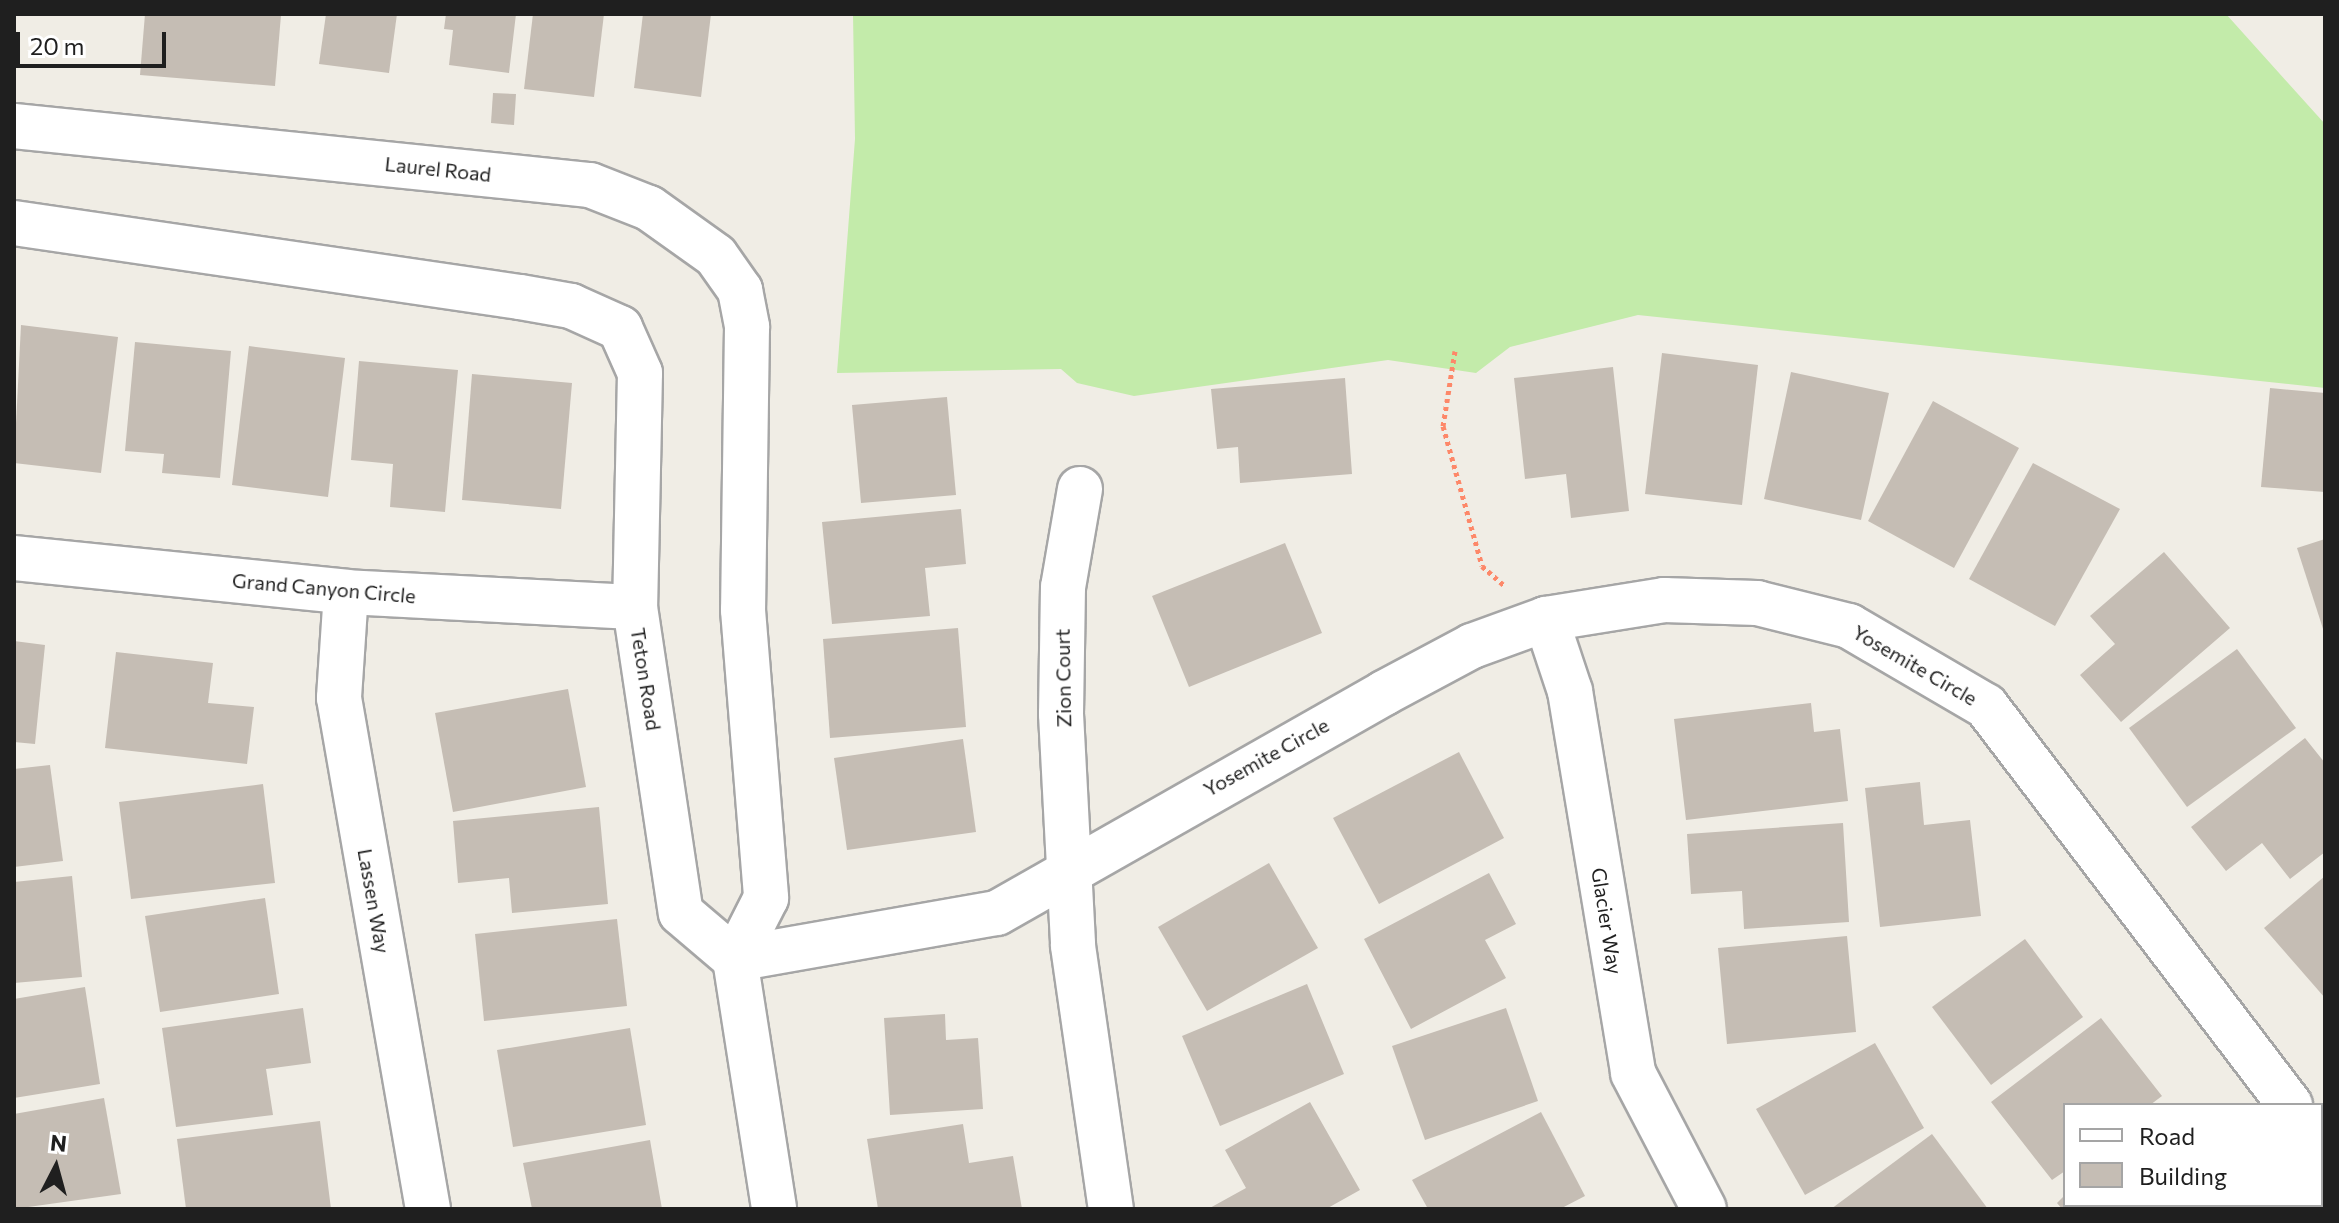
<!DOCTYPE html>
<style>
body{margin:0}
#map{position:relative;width:2339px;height:1223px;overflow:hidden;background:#f0ede5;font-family:Commissioner,sans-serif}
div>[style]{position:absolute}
.grass>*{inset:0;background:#c3ebaa}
.building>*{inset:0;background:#c5bdb4}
.path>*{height:5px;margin-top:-2.5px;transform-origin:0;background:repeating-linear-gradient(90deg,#fd8869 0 4px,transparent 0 8px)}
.roads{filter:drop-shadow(2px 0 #a6a6a6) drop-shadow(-2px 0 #a6a6a6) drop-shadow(0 2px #a6a6a6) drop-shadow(0 -2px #a6a6a6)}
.street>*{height:44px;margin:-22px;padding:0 22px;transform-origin:22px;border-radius:22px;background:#fff}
span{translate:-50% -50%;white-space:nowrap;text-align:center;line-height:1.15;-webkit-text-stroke:7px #fff;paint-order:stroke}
.street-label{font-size:20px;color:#1f1f1f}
.frame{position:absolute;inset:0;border:16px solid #1f1f1f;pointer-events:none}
.legend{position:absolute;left:2063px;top:1103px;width:260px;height:104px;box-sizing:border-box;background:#fff;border:2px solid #a5a5a5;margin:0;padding:10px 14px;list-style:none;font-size:24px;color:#1f1f1f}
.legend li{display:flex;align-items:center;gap:16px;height:40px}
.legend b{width:40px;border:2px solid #a5a5a5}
.north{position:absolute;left:16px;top:1127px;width:80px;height:80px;-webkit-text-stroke:6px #fff;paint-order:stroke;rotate:6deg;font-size:22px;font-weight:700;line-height:32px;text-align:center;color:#1f1f1f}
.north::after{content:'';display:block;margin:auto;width:28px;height:36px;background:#1f1f1f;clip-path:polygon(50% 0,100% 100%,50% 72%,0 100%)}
.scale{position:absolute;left:16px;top:32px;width:150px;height:36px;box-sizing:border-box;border:4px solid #1f1f1f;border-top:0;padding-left:10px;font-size:24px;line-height:28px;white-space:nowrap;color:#1f1f1f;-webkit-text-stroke:6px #fff;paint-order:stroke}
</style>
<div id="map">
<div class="grass">
<div style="clip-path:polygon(853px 14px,2226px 14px,2325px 124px,2325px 388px,1638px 315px,1510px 347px,1476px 373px,1388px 360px,1134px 396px,1077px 383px,1061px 369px,837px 373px,855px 139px)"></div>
</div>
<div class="building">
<div style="clip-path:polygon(145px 14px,281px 15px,275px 86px,140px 75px)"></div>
<div style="clip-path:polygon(326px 14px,397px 14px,389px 73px,319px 64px)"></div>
<div style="clip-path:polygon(446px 14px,516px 14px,509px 73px,449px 65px,453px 30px,444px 29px)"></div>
<div style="clip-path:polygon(533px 14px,604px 14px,594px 97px,524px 89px)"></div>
<div style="clip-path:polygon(643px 14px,711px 14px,701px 97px,634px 88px)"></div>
<div style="clip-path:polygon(493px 93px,516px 94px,514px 125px,491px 123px)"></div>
<div style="clip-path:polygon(21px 325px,118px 337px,101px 473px,14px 463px)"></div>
<div style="clip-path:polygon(135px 342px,231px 351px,220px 478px,162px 473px,164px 454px,125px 451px)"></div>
<div style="clip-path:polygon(249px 346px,345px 358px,328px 497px,232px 485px)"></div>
<div style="clip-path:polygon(1662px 353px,1758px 365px,1742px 505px,1645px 494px)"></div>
<div style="clip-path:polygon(359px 361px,458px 370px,445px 512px,390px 507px,393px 464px,351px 460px)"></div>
<div style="clip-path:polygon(1613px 367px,1629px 511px,1571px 518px,1566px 474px,1525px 479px,1514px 378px)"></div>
<div style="clip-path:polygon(1791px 372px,1889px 393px,1861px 520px,1764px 499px)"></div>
<div style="clip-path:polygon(472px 374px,572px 383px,561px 509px,462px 500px)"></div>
<div style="clip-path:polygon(1345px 378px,1352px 474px,1240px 483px,1238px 447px,1217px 449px,1211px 389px)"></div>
<div style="clip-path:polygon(2270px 388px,2325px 393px,2325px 492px,2261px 487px)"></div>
<div style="clip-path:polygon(947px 397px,956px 495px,861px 503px,852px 405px)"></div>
<div style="clip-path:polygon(1933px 401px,2019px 448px,1954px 568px,1868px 521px)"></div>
<div style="clip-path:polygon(2033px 463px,2120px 509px,2055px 626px,1969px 579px)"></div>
<div style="clip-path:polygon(961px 509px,966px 564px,925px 568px,930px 616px,832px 624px,822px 522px)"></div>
<div style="clip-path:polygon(2325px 539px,2325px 632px,2324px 632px,2297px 548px)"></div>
<div style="clip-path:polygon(1285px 543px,1322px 633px,1189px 687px,1152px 596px)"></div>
<div style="clip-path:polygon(2164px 552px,2230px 628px,2121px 722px,2080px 675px,2115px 644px,2090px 616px)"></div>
<div style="clip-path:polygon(958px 628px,966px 727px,830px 738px,823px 639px)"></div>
<div style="clip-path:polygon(14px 641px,45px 645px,35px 744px,14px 742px)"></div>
<div style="clip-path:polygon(2237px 649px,2296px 728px,2187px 807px,2129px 728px)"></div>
<div style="clip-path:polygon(116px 652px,213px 663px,208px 703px,254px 707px,247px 764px,105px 748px)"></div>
<div style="clip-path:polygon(568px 689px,586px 787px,453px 812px,435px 713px)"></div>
<div style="clip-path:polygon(1811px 703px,1814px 732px,1840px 729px,1848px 801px,1686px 820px,1674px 719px)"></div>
<div style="clip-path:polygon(2305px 738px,2325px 763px,2325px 852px,2290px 879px,2262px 843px,2226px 871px,2191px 827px)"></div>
<div style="clip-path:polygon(963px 739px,976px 832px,847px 850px,834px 758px)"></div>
<div style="clip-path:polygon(1459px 752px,1504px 838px,1379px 904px,1333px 818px)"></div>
<div style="clip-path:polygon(50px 765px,63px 861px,14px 867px,14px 769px)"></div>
<div style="clip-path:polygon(1920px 782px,1924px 825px,1970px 820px,1981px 916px,1880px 927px,1865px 788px)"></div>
<div style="clip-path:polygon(263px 784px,275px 883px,131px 899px,119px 802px)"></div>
<div style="clip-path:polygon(599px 807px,608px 904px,512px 913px,509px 878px,458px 883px,453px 821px)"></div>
<div style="clip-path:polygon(1843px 823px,1849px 922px,1744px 929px,1742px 891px,1691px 894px,1687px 834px)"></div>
<div style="clip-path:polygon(1269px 863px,1318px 948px,1207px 1011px,1158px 927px)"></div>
<div style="clip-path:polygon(1489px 873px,1516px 924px,1485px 940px,1506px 978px,1411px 1029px,1364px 939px)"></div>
<div style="clip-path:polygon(72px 876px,82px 977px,14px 983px,14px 882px)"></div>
<div style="clip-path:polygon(2325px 876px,2325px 998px,2264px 928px)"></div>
<div style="clip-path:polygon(265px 898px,279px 994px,160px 1012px,145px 916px)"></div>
<div style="clip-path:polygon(617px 919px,627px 1006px,484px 1021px,475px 934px)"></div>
<div style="clip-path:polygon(1847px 936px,1856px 1032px,1727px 1044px,1718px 948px)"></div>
<div style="clip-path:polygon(2025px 939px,2083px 1017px,1991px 1085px,1932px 1007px)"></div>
<div style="clip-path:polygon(1307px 984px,1344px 1074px,1220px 1126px,1182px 1036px)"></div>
<div style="clip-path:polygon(85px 987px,100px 1084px,14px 1098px,14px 999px)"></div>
<div style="clip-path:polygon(303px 1008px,311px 1063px,266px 1069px,273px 1115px,176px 1127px,162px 1028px)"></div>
<div style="clip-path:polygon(1506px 1008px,1538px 1101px,1425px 1140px,1392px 1046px)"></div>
<div style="clip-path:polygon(945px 1014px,946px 1040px,978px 1038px,983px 1109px,890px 1115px,884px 1018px)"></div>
<div style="clip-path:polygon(2101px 1018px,2162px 1096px,2150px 1105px,2065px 1105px,2065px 1171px,2052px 1180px,1991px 1102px)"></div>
<div style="clip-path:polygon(630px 1028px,646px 1125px,513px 1147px,497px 1050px)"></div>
<div style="clip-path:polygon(1875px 1043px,1924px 1128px,1805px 1195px,1756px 1109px)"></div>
<div style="clip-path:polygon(104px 1098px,121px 1194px,14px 1209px,14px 1114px)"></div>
<div style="clip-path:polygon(1310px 1102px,1360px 1190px,1326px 1209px,1208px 1209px,1246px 1188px,1225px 1150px)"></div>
<div style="clip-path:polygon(1541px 1112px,1585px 1196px,1560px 1209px,1428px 1209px,1412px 1180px)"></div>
<div style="clip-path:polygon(320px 1121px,331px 1209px,186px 1209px,177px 1139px)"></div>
<div style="clip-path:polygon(963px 1124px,969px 1163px,1013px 1156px,1022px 1209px,878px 1209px,867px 1139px)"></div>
<div style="clip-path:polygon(1932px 1134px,1988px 1209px,1831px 1209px)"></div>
<div style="clip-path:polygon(650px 1140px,662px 1209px,532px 1209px,523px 1163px)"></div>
<div style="clip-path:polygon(2065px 1195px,2065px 1205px,2202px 1205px,2062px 1209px,2057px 1203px)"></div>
<div style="clip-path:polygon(2223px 1205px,2257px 1205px,2262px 1209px,2220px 1209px)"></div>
</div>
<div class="path">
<div style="left:1455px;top:351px;width:76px;rotate:99.1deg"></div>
<div style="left:1443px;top:426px;width:145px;rotate:74.4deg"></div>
<div style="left:1482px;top:566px;width:29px;rotate:41deg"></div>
</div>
<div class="roads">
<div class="street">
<div style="left:14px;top:126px;width:579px;rotate:5.85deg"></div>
<div style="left:590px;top:185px;width:63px;rotate:21.3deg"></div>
<div style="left:649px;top:208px;width:82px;rotate:35.6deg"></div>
<div style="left:716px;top:256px;width:42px;rotate:54.8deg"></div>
<div style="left:740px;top:290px;width:38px;rotate:79deg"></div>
<div style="left:747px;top:327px;width:283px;rotate:90.8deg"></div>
<div style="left:743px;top:610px;width:289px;rotate:85.4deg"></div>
<div style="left:766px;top:898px;width:68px;rotate:116.9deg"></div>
<div style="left:735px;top:959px;width:253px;rotate:81.1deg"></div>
<div style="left:14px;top:223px;width:511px;rotate:8.32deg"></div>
<div style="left:520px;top:297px;width:52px;rotate:10deg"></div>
<div style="left:571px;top:306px;width:54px;rotate:24.2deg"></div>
<div style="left:620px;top:328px;width:49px;rotate:66deg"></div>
<div style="left:640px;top:373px;width:234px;rotate:91.2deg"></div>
<div style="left:635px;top:607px;width:309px;rotate:81.5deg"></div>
<div style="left:681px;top:913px;width:71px;rotate:40.4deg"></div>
<div style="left:1080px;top:489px;width:99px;rotate:99.8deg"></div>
<div style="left:1063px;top:587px;width:127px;rotate:90.9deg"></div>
<div style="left:1061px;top:714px;width:232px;rotate:87deg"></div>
<div style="left:1073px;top:946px;width:266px;rotate:81.8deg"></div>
<div style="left:14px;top:558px;width:334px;rotate:5.8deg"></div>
<div style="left:346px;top:592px;width:289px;rotate:3deg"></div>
<div style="left:346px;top:592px;width:106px;rotate:93.8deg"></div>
<div style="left:339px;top:698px;width:519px;rotate:80.12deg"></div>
<div style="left:1546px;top:619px;width:76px;rotate:71.6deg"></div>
<div style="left:1570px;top:691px;width:387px;rotate:80.6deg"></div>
<div style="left:1633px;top:1073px;width:153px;rotate:62.4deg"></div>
<div style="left:735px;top:959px;width:266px;rotate:-10deg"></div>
<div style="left:997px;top:913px;width:445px;rotate:-29.6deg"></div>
<div style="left:1384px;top:693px;width:100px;rotate:-28.1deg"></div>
<div style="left:1472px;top:646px;width:79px;rotate:-20deg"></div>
<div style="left:1546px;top:619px;width:120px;rotate:-9.1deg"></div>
<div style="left:1664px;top:600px;width:93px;rotate:1.8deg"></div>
<div style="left:1757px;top:603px;width:95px;rotate:14deg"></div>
<div style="left:1849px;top:626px;width:159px;rotate:30.3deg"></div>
<div style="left:1986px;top:706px;width:502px;rotate:52.7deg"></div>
<div style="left:2321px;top:1138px;width:6px;rotate:45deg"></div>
</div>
</div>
<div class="street-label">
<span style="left:438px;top:169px;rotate:6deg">Laurel Road</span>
<span style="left:324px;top:588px;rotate:5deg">Grand Canyon Circle</span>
<span style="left:1915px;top:665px;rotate:30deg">Yosemite Circle</span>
<span style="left:1063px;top:678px;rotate:-91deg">Zion Court</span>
<span style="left:646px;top:679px;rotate:81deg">Teton Road</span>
<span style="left:1266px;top:757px;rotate:-29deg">Yosemite Circle</span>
<span style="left:374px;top:901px;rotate:80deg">Lassen Way</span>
<span style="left:1607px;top:921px;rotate:81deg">Glacier Way</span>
</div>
<div class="frame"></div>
<ul class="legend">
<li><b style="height:10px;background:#fff"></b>Road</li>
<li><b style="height:22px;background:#c5bdb4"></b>Building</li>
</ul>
<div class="north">N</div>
<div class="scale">20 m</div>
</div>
